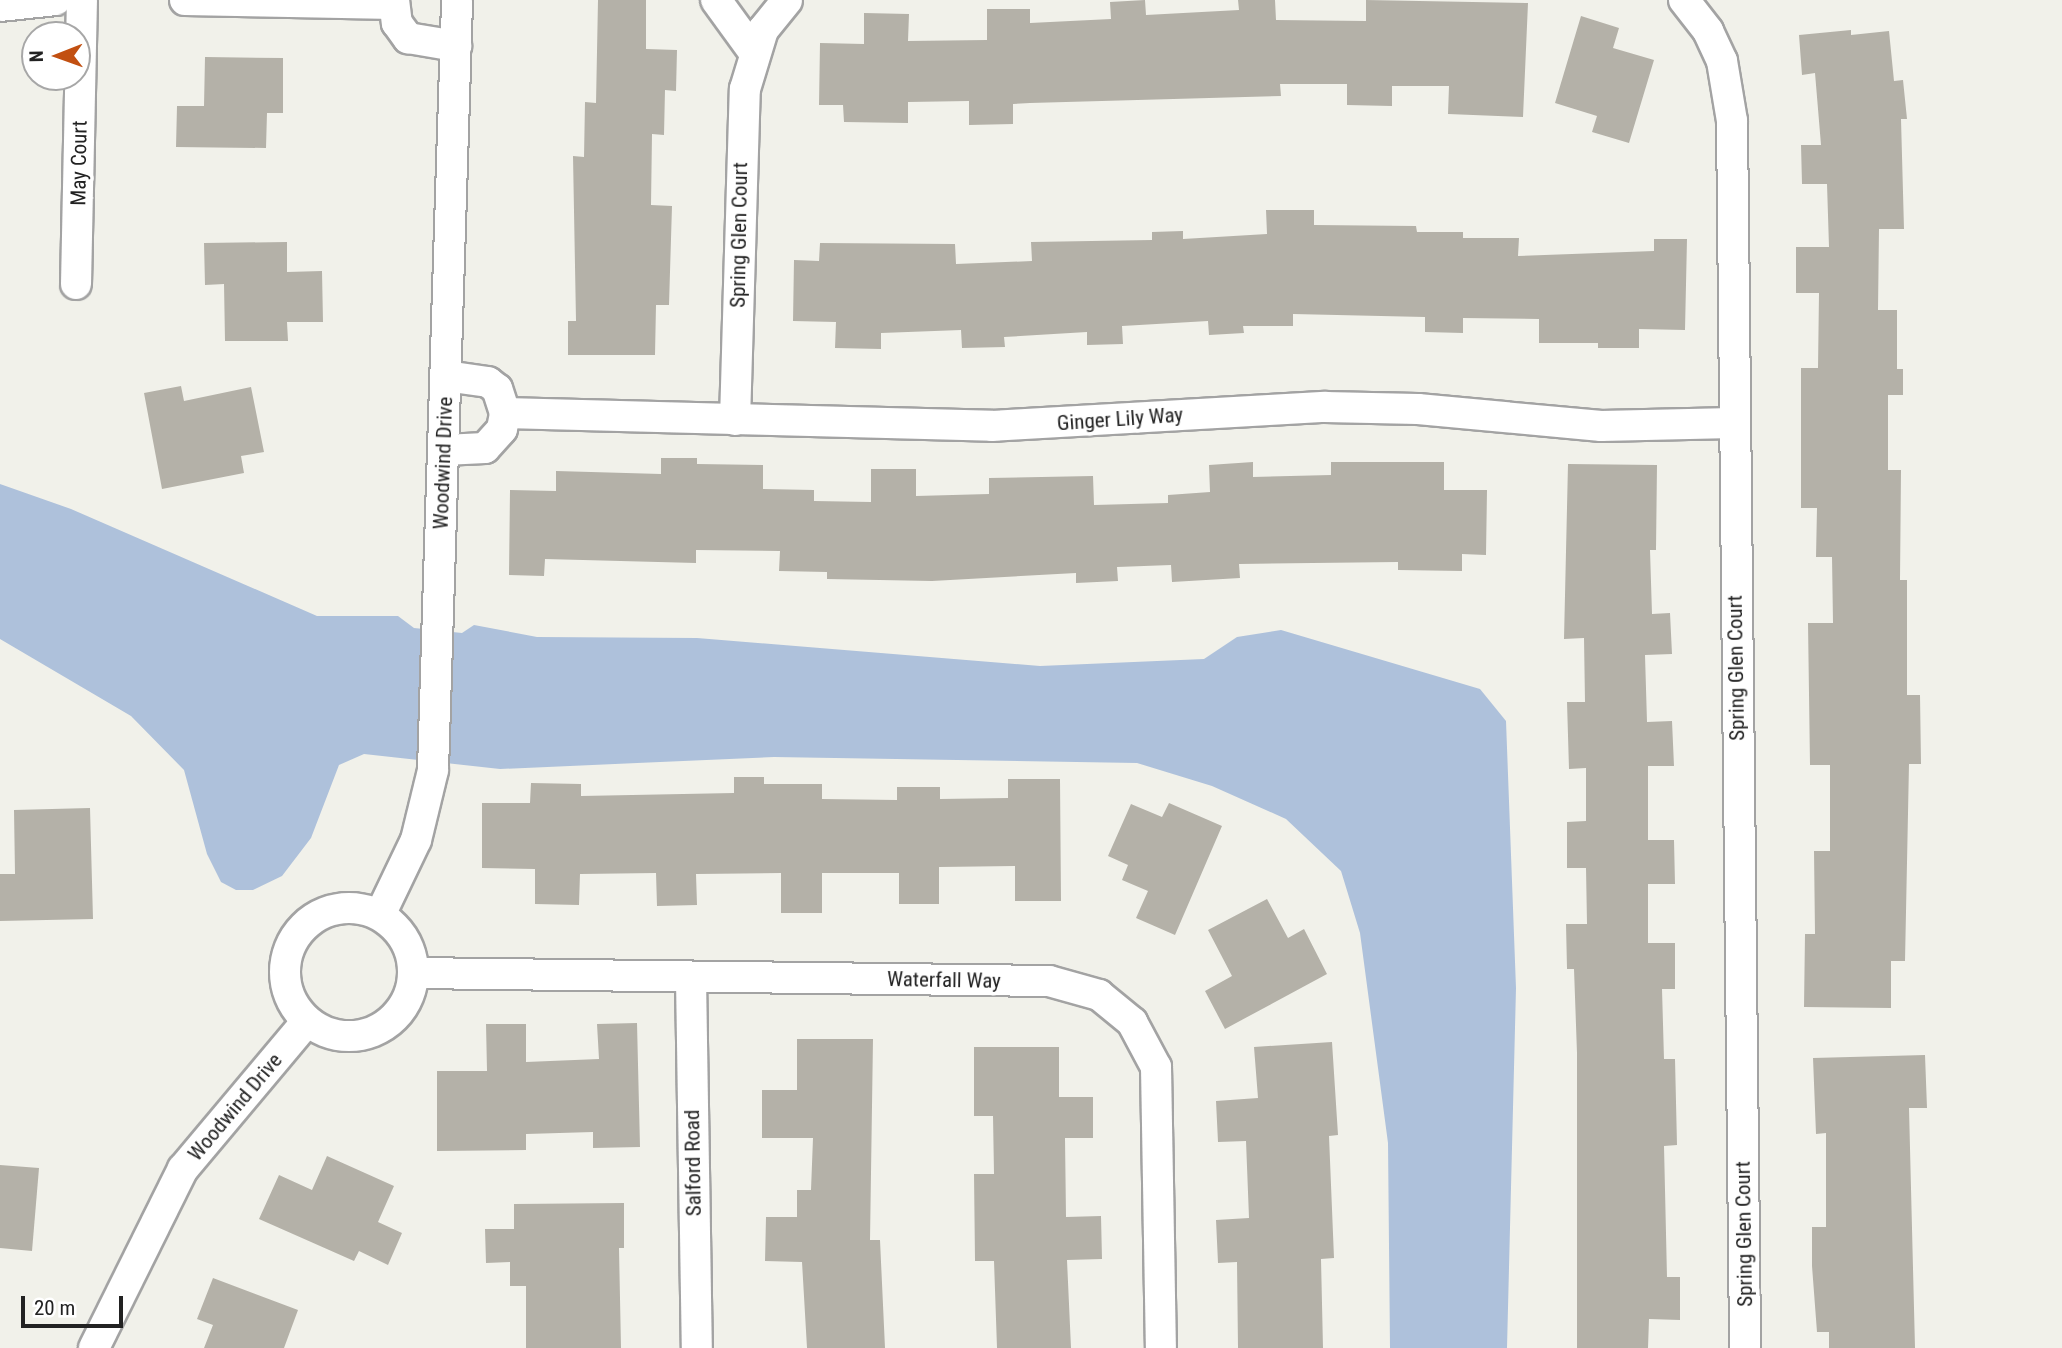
<!DOCTYPE html>
<style>
body{margin:0}
#map{position:relative;width:2062px;height:1348px;overflow:hidden;background:#f1f1ea;font-family:"Roboto Condensed",sans-serif}
div>[style]{position:absolute}
.water>*{inset:0;background:#aec1db}
.building>*{inset:0;background:#b4b1a8}
.roads{filter:drop-shadow(2px 0 #a3a3a3) drop-shadow(-2px 0 #a3a3a3) drop-shadow(0 2px #a3a3a3) drop-shadow(0 -2px #a3a3a3)}
.minor>*{height:30px;margin:-15px;padding:0 15px;transform-origin:15px;border-radius:15px;background:#fff}
.minor>.ring{margin:-15px;padding:0;box-sizing:content-box;background:none;border:30px solid #fff;border-radius:50%}
span{translate:-50% -50%;white-space:nowrap;text-align:center;line-height:1.15;-webkit-text-stroke:7px #fff;paint-order:stroke}
.street-label{font-size:21px;color:#222}
.north{position:absolute;left:21px;top:21px;width:70px;height:70px;box-sizing:border-box;background:#fff;border:2px solid #a7a7a7;border-radius:50%;rotate:269deg;font-size:19px;font-weight:700;line-height:28px;text-align:center;color:#222}
.north::after{content:'';display:block;margin:auto;width:24px;height:32px;background:#c25011;clip-path:polygon(50% 0,100% 100%,50% 72%,0 100%)}
.scale{position:absolute;left:21px;top:1296px;width:102px;height:32px;box-sizing:border-box;border:4px solid #222;border-top:0;padding-left:9px;font-size:21px;line-height:24px;white-space:nowrap;color:#222;-webkit-text-stroke:5px #fff;paint-order:stroke}
</style>
<div id="map">
<div class="water">
<div style="clip-path:polygon(0 484px,71px 509px,317px 616px,398px 616px,414px 628px,462px 633px,474px 625px,537px 637px,697px 638px,1040px 666px,1204px 659px,1237px 637px,1281px 630px,1480px 689px,1506px 721px,1516px 988px,1507px 1348px,1390px 1348px,1388px 1143px,1360px 933px,1341px 871px,1286px 819px,1212px 786px,1137px 763px,774px 757px,500px 769px,364px 754px,339px 765px,311px 838px,282px 876px,253px 890px,236px 890px,221px 882px,207px 854px,184px 770px,131px 716px,0 639px)"></div>
</div>
<div class="building">
<div style="clip-path:polygon(598px 0,646px 0,646px 49px,677px 50px,676px 91px,665px 90px,664px 135px,652px 134px,651px 205px,672px 206px,669px 305px,656px 305px,655px 355px,568px 355px,568px 321px,576px 321px,573px 156px,584px 157px,585px 102px,596px 103px)"></div>
<div style="clip-path:polygon(1145px 0,1146px 15px,1239px 10px,1238px 0,1275px 0,1276px 20px,1366px 21px,1366px 0,1528px 3px,1523px 117px,1448px 114px,1449px 86px,1392px 86px,1392px 106px,1347px 105px,1347px 84px,1280px 84px,1281px 96px,1030px 103px,1013px 104px,1013px 124px,969px 125px,969px 101px,908px 102px,908px 123px,844px 122px,843px 105px,819px 105px,820px 43px,864px 44px,864px 13px,909px 14px,908px 41px,987px 40px,987px 9px,1030px 9px,1030px 23px,1111px 19px,1110px 2px)"></div>
<div style="clip-path:polygon(1581px 16px,1619px 28px,1613px 48px,1654px 60px,1629px 143px,1592px 132px,1597px 116px,1555px 103px)"></div>
<div style="clip-path:polygon(1851px 30px,1851px 35px,1889px 31px,1894px 81px,1903px 80px,1907px 119px,1901px 119px,1904px 229px,1879px 229px,1878px 310px,1897px 310px,1897px 369px,1903px 369px,1903px 395px,1888px 395px,1888px 470px,1901px 470px,1900px 580px,1907px 580px,1907px 695px,1920px 695px,1921px 764px,1909px 764px,1905px 961px,1891px 961px,1891px 1008px,1804px 1007px,1805px 934px,1815px 934px,1814px 851px,1830px 851px,1830px 765px,1810px 765px,1808px 623px,1833px 623px,1832px 557px,1816px 557px,1817px 508px,1801px 508px,1801px 368px,1818px 368px,1819px 293px,1796px 293px,1796px 247px,1829px 247px,1827px 184px,1802px 184px,1801px 145px,1821px 145px,1815px 73px,1802px 75px,1799px 35px)"></div>
<div style="clip-path:polygon(205px 57px,283px 58px,283px 113px,267px 113px,266px 148px,176px 147px,177px 106px,204px 106px)"></div>
<div style="clip-path:polygon(1266px 210px,1314px 210px,1314px 225px,1416px 226px,1417px 232px,1463px 232px,1463px 238px,1519px 238px,1518px 256px,1654px 251px,1654px 239px,1687px 239px,1685px 330px,1639px 329px,1639px 348px,1598px 348px,1598px 343px,1539px 343px,1539px 319px,1463px 318px,1463px 333px,1425px 332px,1425px 317px,1293px 314px,1293px 326px,1243px 326px,1244px 333px,1209px 335px,1208px 321px,1122px 326px,1123px 344px,1087px 345px,1087px 332px,1004px 337px,1005px 347px,962px 348px,961px 330px,881px 333px,881px 349px,835px 348px,836px 322px,793px 321px,794px 260px,819px 261px,820px 243px,955px 244px,956px 264px,1032px 261px,1031px 242px,1152px 240px,1152px 232px,1183px 231px,1183px 239px,1267px 234px)"></div>
<div style="clip-path:polygon(287px 242px,287px 272px,322px 271px,323px 322px,287px 322px,288px 341px,225px 341px,224px 284px,205px 285px,204px 243px)"></div>
<div style="clip-path:polygon(181px 386px,184px 401px,251px 387px,264px 452px,241px 456px,244px 473px,162px 489px,144px 393px)"></div>
<div style="clip-path:polygon(661px 458px,697px 458px,697px 464px,763px 465px,763px 489px,814px 490px,814px 501px,871px 502px,871px 469px,916px 469px,916px 496px,989px 494px,989px 478px,1093px 476px,1094px 505px,1168px 503px,1168px 495px,1210px 492px,1209px 465px,1253px 462px,1253px 477px,1331px 475px,1331px 462px,1444px 462px,1444px 490px,1487px 490px,1486px 555px,1462px 554px,1462px 571px,1398px 570px,1398px 562px,1239px 564px,1240px 578px,1172px 582px,1171px 565px,1117px 567px,1118px 581px,1076px 583px,1076px 573px,932px 581px,827px 579px,827px 572px,779px 571px,780px 551px,696px 550px,696px 563px,545px 559px,544px 576px,509px 575px,510px 490px,556px 491px,556px 471px,661px 474px)"></div>
<div style="clip-path:polygon(1568px 464px,1657px 465px,1656px 550px,1650px 550px,1652px 614px,1670px 613px,1672px 654px,1645px 655px,1647px 722px,1672px 721px,1674px 766px,1648px 766px,1648px 840px,1674px 840px,1675px 884px,1648px 884px,1648px 943px,1675px 943px,1675px 989px,1662px 989px,1664px 1059px,1675px 1059px,1677px 1145px,1664px 1146px,1667px 1277px,1680px 1277px,1680px 1320px,1649px 1319px,1648px 1348px,1577px 1348px,1577px 1053px,1574px 969px,1567px 969px,1566px 924px,1587px 924px,1586px 868px,1567px 868px,1567px 822px,1586px 821px,1586px 768px,1569px 769px,1567px 702px,1585px 702px,1584px 638px,1564px 639px)"></div>
<div style="clip-path:polygon(734px 777px,764px 777px,764px 784px,822px 784px,822px 799px,897px 800px,897px 787px,940px 787px,940px 799px,1008px 798px,1008px 779px,1060px 779px,1061px 901px,1015px 901px,1015px 866px,939px 867px,939px 904px,899px 904px,899px 873px,822px 873px,822px 913px,781px 913px,781px 873px,696px 874px,697px 905px,657px 906px,656px 873px,580px 874px,579px 905px,535px 904px,535px 869px,482px 868px,482px 803px,530px 803px,531px 783px,581px 784px,581px 796px,734px 793px)"></div>
<div style="clip-path:polygon(1169px 803px,1222px 826px,1175px 935px,1136px 918px,1148px 891px,1122px 880px,1128px 865px,1108px 856px,1131px 804px,1162px 817px)"></div>
<div style="clip-path:polygon(90px 808px,93px 919px,0 921px,0 874px,15px 874px,14px 810px)"></div>
<div style="clip-path:polygon(1267px 899px,1288px 938px,1304px 929px,1327px 974px,1225px 1029px,1205px 991px,1232px 976px,1208px 930px)"></div>
<div style="clip-path:polygon(637px 1023px,640px 1147px,593px 1148px,593px 1132px,526px 1134px,526px 1150px,437px 1151px,437px 1071px,487px 1071px,486px 1024px,526px 1024px,526px 1062px,599px 1059px,597px 1024px)"></div>
<div style="clip-path:polygon(797px 1039px,873px 1039px,870px 1240px,880px 1240px,885px 1348px,807px 1348px,802px 1262px,765px 1261px,766px 1217px,797px 1217px,797px 1190px,811px 1190px,813px 1138px,762px 1138px,762px 1090px,797px 1090px)"></div>
<div style="clip-path:polygon(1332px 1042px,1338px 1135px,1329px 1136px,1334px 1258px,1321px 1259px,1323px 1348px,1238px 1348px,1237px 1262px,1218px 1263px,1216px 1220px,1249px 1218px,1246px 1141px,1218px 1142px,1216px 1101px,1258px 1098px,1254px 1047px)"></div>
<div style="clip-path:polygon(974px 1047px,1059px 1047px,1059px 1097px,1093px 1097px,1093px 1138px,1065px 1138px,1066px 1217px,1101px 1216px,1102px 1259px,1067px 1260px,1071px 1348px,997px 1348px,994px 1261px,975px 1261px,974px 1174px,994px 1174px,993px 1116px,974px 1116px)"></div>
<div style="clip-path:polygon(1925px 1055px,1927px 1108px,1909px 1108px,1915px 1348px,1829px 1348px,1829px 1332px,1817px 1332px,1812px 1266px,1812px 1227px,1826px 1227px,1826px 1133px,1816px 1134px,1813px 1058px)"></div>
<div style="clip-path:polygon(327px 1156px,394px 1186px,378px 1222px,402px 1233px,388px 1265px,359px 1251px,354px 1261px,259px 1219px,279px 1175px,312px 1190px)"></div>
<div style="clip-path:polygon(0 1165px,39px 1168px,32px 1251px,0 1248px)"></div>
<div style="clip-path:polygon(624px 1203px,624px 1248px,619px 1248px,621px 1348px,526px 1348px,526px 1286px,510px 1286px,510px 1262px,486px 1263px,485px 1229px,514px 1229px,514px 1204px)"></div>
<div style="clip-path:polygon(213px 1278px,298px 1310px,284px 1348px,204px 1348px,213px 1325px,197px 1319px)"></div>
</div>
<div class="roads">
<div class="minor">
<div style="left:185px;top:0;width:209px;rotate:1.1deg"></div>
<div style="left:394px;top:0;width:23px;rotate:83deg"></div>
<div style="left:397px;top:23px;width:19px;rotate:54deg"></div>
<div style="left:408px;top:38px;width:49px;rotate:9.5deg"></div>
<div style="left:716px;top:0;width:63px;rotate:54deg"></div>
<div style="left:1684px;top:0;width:39px;rotate:52deg"></div>
<div style="left:1708px;top:31px;width:33px;rotate:65deg"></div>
<div style="left:1722px;top:61px;width:61px;rotate:80.5deg"></div>
<div style="left:1732px;top:121px;width:1227px;rotate:89.39deg"></div>
<div style="left:0;top:6px;width:56px;rotate:-6.1deg"></div>
<div style="left:76px;top:284px;width:284px;rotate:-88.8deg"></div>
<div style="left:505px;top:413px;width:487px;rotate:1.5deg"></div>
<div style="left:992px;top:426px;width:334px;rotate:-3.3deg"></div>
<div style="left:1325px;top:407px;width:93px;rotate:1.2deg"></div>
<div style="left:1418px;top:409px;width:184px;rotate:5.3deg"></div>
<div style="left:1601px;top:426px;width:132px;rotate:-1.3deg"></div>
<div style="left:735px;top:420px;width:331px;rotate:-88.3deg"></div>
<div style="left:745px;top:89px;width:62px;rotate:-73deg"></div>
<div style="left:763px;top:30px;width:38px;rotate:-51deg"></div>
<div style="left:444px;top:450px;width:41px;rotate:-2.8deg"></div>
<div style="left:485px;top:448px;width:25px;rotate:-48deg"></div>
<div style="left:502px;top:429px;width:16px;rotate:-79deg"></div>
<div style="left:505px;top:413px;width:25px;rotate:-108deg"></div>
<div style="left:497px;top:389px;width:11px;rotate:-142deg"></div>
<div style="left:488px;top:382px;width:42px;rotate:-171.9deg"></div>
<div class="ring" style="left:285px;top:908px;width:98px;height:98px"></div>
<div style="left:380px;top:915px;width:83px;rotate:-64.4deg"></div>
<div style="left:416px;top:840px;width:72px;rotate:-76.3deg"></div>
<div style="left:433px;top:770px;width:770px;rotate:-88.21deg"></div>
<div style="left:413px;top:973px;width:636px;rotate:0.72deg"></div>
<div style="left:1049px;top:981px;width:52px;rotate:15.6deg"></div>
<div style="left:1099px;top:995px;width:43px;rotate:39.3deg"></div>
<div style="left:1132px;top:1022px;width:51px;rotate:61.9deg"></div>
<div style="left:1156px;top:1067px;width:281px;rotate:89deg"></div>
<div style="left:691px;top:978px;width:370px;rotate:89.1deg"></div>
<div style="left:94px;top:1348px;width:200px;rotate:-63.6deg"></div>
<div style="left:183px;top:1169px;width:193px;rotate:-50deg"></div>
</div>
</div>
<div class="street-label">
<span style="left:79px;top:163px;rotate:-89deg">May Court</span>
<span style="left:739px;top:235px;rotate:-89deg">Spring Glen Court</span>
<span style="left:1120px;top:419px;rotate:-4deg">Ginger Lily Way</span>
<span style="left:443px;top:463px;rotate:-88deg">Woodwind Drive</span>
<span style="left:1736px;top:668px;rotate:-91deg">Spring Glen Court</span>
<span style="left:944px;top:980px;rotate:1deg">Waterfall Way</span>
<span style="left:235px;top:1107px;rotate:-50deg">Woodwind Drive</span>
<span style="left:693px;top:1163px;rotate:-91deg">Salford Road</span>
<span style="left:1744px;top:1234px;rotate:-91deg">Spring Glen Court</span>
</div>
<div class="north">N</div>
<div class="scale">20 m</div>
</div>
